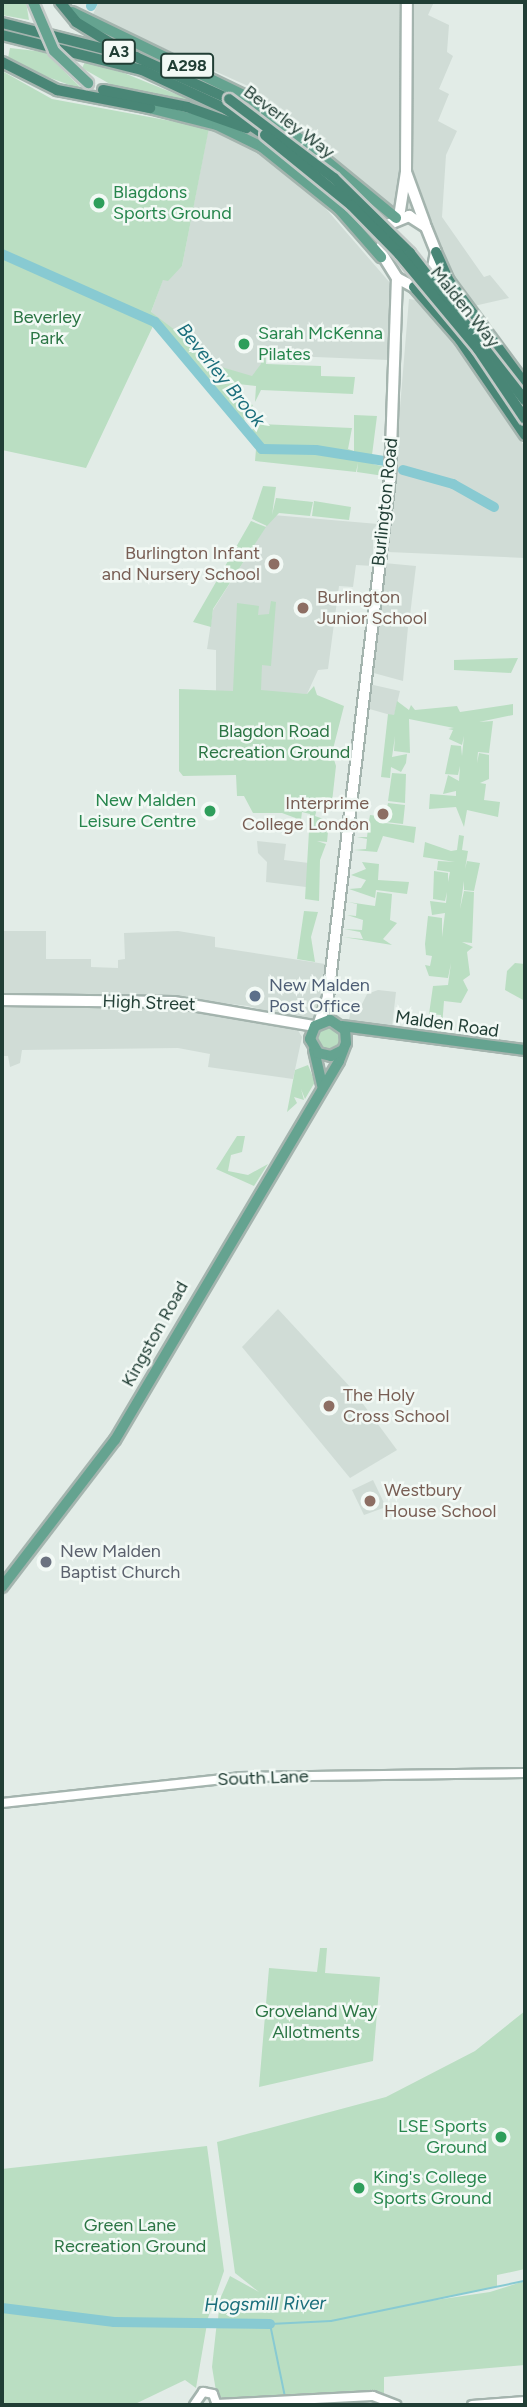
<!DOCTYPE html>
<style>
body{margin:0}
#map{position:relative;width:527px;height:2407px;overflow:hidden;background:#e2ece7;font-family:Figtree,sans-serif}
div>[style]{position:absolute}
.built>*{inset:0;background:#d0dcd6}
.green>*{inset:0;background:#badec2}
.round{border-radius:50%}
.stream>*{height:2px;margin:-1px;padding:0 1px;transform-origin:1px;border-radius:1px;background:#88cad2}
.river>*{height:10px;margin:-5px;padding:0 5px;transform-origin:5px;border-radius:5px;background:#88cad2}
.roads{filter:drop-shadow(2px 0 #a4b4ae) drop-shadow(-2px 0 #a4b4ae) drop-shadow(0 2px #a4b4ae) drop-shadow(0 -2px #a4b4ae)}
.tertiary>*{height:8px;margin:-4px;padding:0 4px;transform-origin:4px;border-radius:4px;background:#fff}
.secondary>*{height:10px;margin:-5px;padding:0 5px;transform-origin:5px;border-radius:5px;background:#fff}
.primary>*{height:10px;margin:-5px;padding:0 5px;transform-origin:5px;border-radius:5px;background:#65a390}
.trunk>*{height:10px;margin:-5px;padding:0 5px;transform-origin:5px;border-radius:5px;background:#498676}
.bridges{filter:drop-shadow(2px 0 #c1c9c6) drop-shadow(-2px 0 #c1c9c6) drop-shadow(0 2px #c1c9c6) drop-shadow(0 -2px #c1c9c6)}
.primary-bridge>*{height:10px;margin:-5px;padding:0 5px;transform-origin:5px;border-radius:5px;background:#65a390}
.trunk-bridge>*{height:10px;margin:-5px;padding:0 5px;transform-origin:5px;border-radius:5px;background:#498676}
.dots>*{width:19px;height:19px;translate:-50% -50%;box-sizing:border-box;border:4px solid #f2f9f5;border-radius:50%}
span{translate:-50% -50%;white-space:nowrap;text-align:center;line-height:1.15;-webkit-text-stroke:5px #f2f9f5;paint-order:stroke}
.shield-label span{padding:2px 5px;background:#f2f9f5;border:2px solid;border-radius:5px;-webkit-text-stroke-width:0}
.shield-label{font-size:16px;color:#213e35;font-weight:700}
.street-label{font-size:18px;color:#213e35}
.leisure-label{font-size:18px;color:#27864d}
.left{translate:0 -50%;text-align:left}
.right{translate:-100% -50%;text-align:right}
.park-label{font-size:18px;color:#2b7544}
.education-label{font-size:18px;color:#785e54}
.service-label{font-size:18px;color:#4e5e75}
.worship-label{font-size:18px;color:#5b616d}
.water-label{font-size:19px;color:#1a6e7b;font-style:italic}
.frame{position:absolute;inset:0;border:4px solid #213e35;pointer-events:none}
</style>
<div id="map">
<div class="built">
<div style="clip-path:polygon(99px 2px,434px 2px,428px 15px,449px 25px,447px 52px,453px 56px,439px 89px,449px 94px,438px 121px,457px 131px,446px 155px,442px 217px,484px 277px,490px 275px,509px 298px,474px 306px,456px 284px,428px 216px,383px 207px,248px 86px,92px 16px)"></div>
<div style="clip-path:polygon(209px 126px,251px 145px,315px 196px,391px 284px,389px 360px,266px 355px,263px 381px,207px 373px,149px 318px,163px 279px,182px 266px)"></div>
<div style="clip-path:polygon(409px 299px,421px 301px,472px 366px,525px 447px,525px 558px,388px 552px)"></div>
<div style="clip-path:polygon(273px 515px,378px 524px,373px 529px,373px 566px,356px 565px,353px 587px,339px 586px,328px 669px,318px 670px,307px 694px,216px 691px,216px 650px,207px 649px,213px 610px)"></div>
<div style="clip-path:polygon(384px 563px,416px 566px,410px 615px,378px 613px)"></div>
<div style="clip-path:polygon(376px 623px,408px 627px,403px 681px,370px 672px)"></div>
<div style="clip-path:polygon(369px 684px,400px 691px,394px 716px,366px 708px)"></div>
<div style="clip-path:polygon(257px 841px,286px 844px,284px 860px,309px 863px,306px 887px,266px 882px,267px 862px,258px 853px)"></div>
<div style="clip-path:polygon(2px 931px,46px 931px,46px 959px,91px 959px,91px 967px,118px 968px,118px 960px,125px 959px,124px 933px,178px 931px,215px 937px,215px 947px,325px 964px,321px 1013px,306px 1022px,248px 1006px,180px 998px,2px 997px)"></div>
<div style="clip-path:polygon(378px 990px,396px 992px,392px 1027px,349px 1020px,352px 1004px,361px 1006px,367px 994px)"></div>
<div style="clip-path:polygon(2px 1004px,185px 1009px,296px 1027px,302px 1037px,293px 1079px,208px 1067px,210px 1054px,178px 1048px,22px 1050px,20px 1063px,10px 1067px,8px 1056px,2px 1056px)"></div>
<div style="clip-path:polygon(278px 1309px,352px 1389px,397px 1450px,350px 1478px,242px 1347px)"></div>
<div style="clip-path:polygon(373px 1480px,386px 1507px,364px 1515px,352px 1490px)"></div>
</div>
<div class="green">
<div style="clip-path:polygon(2px 2px,26px 2px,29px 20px,2px 15px)"></div>
<div style="clip-path:polygon(10px 48px,45px 52px,83px 90px,26px 69px,8px 58px)"></div>
<div style="clip-path:polygon(85px 62px,124px 73px,193px 101px,117px 88px,82px 68px)"></div>
<div style="clip-path:polygon(2px 71px,52px 99px,209px 128px,182px 266px,168px 281px,163px 280px,151px 312px,200px 349px,201px 361px,252px 376px,261px 364px,259px 348px,265px 347px,266px 364px,321px 366px,321px 376px,355px 377px,353px 394px,261px 390px,255px 402px,256px 386px,238px 384px,232px 384px,229px 397px,253px 405px,244px 419px,250px 431px,260px 424px,352px 428px,348px 449px,354px 451px,354px 415px,377px 416px,372px 455px,381px 457px,373px 464px,385px 467px,384px 476px,357px 472px,358px 463px,356px 472px,255px 461px,256px 449px,153px 326px,86px 468px,2px 450px)"></div>
<div style="clip-path:polygon(263px 486px,276px 487px,272px 515px,276px 498px,313px 502px,310px 516px,279px 513px,267px 526px,252px 519px)"></div>
<div style="clip-path:polygon(314px 501px,351px 507px,349px 520px,312px 516px)"></div>
<div style="clip-path:polygon(251px 521px,266px 527px,213px 609px,211px 627px,193px 622px)"></div>
<div style="clip-path:polygon(271px 601px,276px 602px,271px 666px,262px 665px,261px 690px,307px 694px,314px 686px,317px 695px,344px 706px,332px 753px,336px 766px,331px 811px,317px 809px,315px 816px,329px 821px,327px 842px,317px 841px,326px 844px,320px 860px,319px 901px,305px 899px,310px 814px,302px 812px,301px 820px,282px 813px,253px 813px,244px 796px,237px 796px,236px 775px,183px 776px,179px 771px,179px 689px,233px 691px,237px 603px,259px 606px,258px 615px,269px 614px)"></div>
<div style="clip-path:polygon(518px 658px,511px 673px,454px 670px,454px 660px)"></div>
<div style="clip-path:polygon(397px 701px,409px 710px,411px 705px,415px 710px,457px 706px,460px 712px,513px 704px,513px 715px,479px 722px,493px 721px,489px 753px,478px 752px,477px 763px,479px 753px,489px 755px,489px 779px,480px 783px,486px 784px,484px 800px,500px 802px,498px 817px,467px 810px,464px 827px,456px 807px,429px 809px,430px 794px,456px 796px,456px 791px,443px 794px,448px 775px,459px 781px,460px 766px,458px 775px,445px 774px,451px 745px,461px 746px,462px 756px,464px 736px,462px 745px,449px 739px,453px 730px,448px 729px,454px 728px,409px 719px,410px 753px,394px 751px,395px 736px,392px 757px,407px 754px,406px 763px,401px 772px,391px 767px,390px 778px,381px 777px,388px 714px,394px 715px)"></div>
<div style="clip-path:polygon(392px 773px,406px 774px,405px 803px,388px 801px)"></div>
<div style="clip-path:polygon(388px 803px,405px 805px,403px 824px,386px 822px,386px 817px,385px 823px,416px 827px,414px 843px,383px 836px,377px 852px,354px 850px,366px 849px,367px 839px,357px 837px,367px 837px,368px 828px,358px 825px,368px 826px,370px 815px,385px 817px)"></div>
<div style="clip-path:polygon(459px 835px,464px 836px,462px 850px,468px 851px,465px 869px,467px 861px,480px 863px,474px 891px,464px 890px,464px 881px,460px 909px,464px 891px,474px 892px,472px 943px,462px 942px,473px 947px,467px 952px,470px 975px,463px 980px,468px 990px,461px 1003px,444px 1001px,442px 1027px,441px 1015px,429px 1014px,433px 986px,448px 985px,451px 963px,448px 978px,429px 976px,425px 965px,430px 966px,432px 956px,426px 955px,425px 944px,428px 916px,442px 918px,442px 937px,445px 913px,432px 915px,430px 901px,446px 903px,447px 892px,445px 901px,433px 899px,434px 871px,448px 873px,448px 882px,450px 872px,437px 870px,438px 861px,455px 862px,423px 857px,425px 842px,451px 851px,457px 850px)"></div>
<div style="clip-path:polygon(362px 862px,379px 864px,378px 880px,409px 882px,407px 894px,376px 890px,375px 898px,349px 889px,361px 888px,366px 880px,351px 875px,366px 869px)"></div>
<div style="clip-path:polygon(377px 892px,392px 894px,390px 920px,397px 923px,383px 939px,392px 945px,343px 937px,363px 939px,360px 932px,344px 929px,362px 930px,363px 920px,347px 915px,356px 916px,357px 904px,348px 902px,375px 906px)"></div>
<div style="clip-path:polygon(304px 911px,318px 912px,311px 937px,315px 962px,297px 959px)"></div>
<div style="clip-path:polygon(515px 963px,525px 964px,525px 1001px,505px 990px,507px 971px)"></div>
<div class="round" style="left:315px;top:1025px;width:26px;height:26px"></div>
<div style="clip-path:polygon(308px 1065px,315px 1082px,305px 1099px,301px 1089px,304px 1100px,294px 1097px,297px 1103px,287px 1112px,295px 1070px)"></div>
<div style="clip-path:polygon(237px 1136px,245px 1136px,242px 1152px,231px 1155px,228px 1171px,248px 1175px,268px 1164px,254px 1186px,216px 1169px)"></div>
<div style="clip-path:polygon(320px 1948px,327px 1948px,325px 1973px,380px 1977px,373px 2061px,259px 2087px,269px 1968px,317px 1972px)"></div>
<div style="clip-path:polygon(525px 2011px,525px 2269px,497px 2275px,497px 2287px,429px 2301px,490px 2292px,525px 2281px,525px 2365px,384px 2377px,384px 2393px,223px 2399px,216px 2391px,212px 2367px,217px 2321px,242px 2321px,218px 2319px,220px 2299px,230px 2276px,259px 2292px,235px 2273px,217px 2142px,386px 2097px,475px 2051px)"></div>
<div style="clip-path:polygon(207px 2146px,224px 2271px,208px 2318px,196px 2388px,185px 2380px,133px 2405px,2px 2405px,2px 2169px)"></div>
</div>
<div class="stream">
<div style="left:285px;top:2397px;width:75px;rotate:-101.6deg"></div>
<div style="left:270px;top:2324px;width:61px;rotate:-2.8deg"></div>
<div style="left:331px;top:2321px;width:198px;rotate:-11.7deg"></div>
</div>
<div class="river">
<div style="left:91px;top:6px;width:4px;rotate:-63deg"></div>
<div style="left:2px;top:254px;width:167px;rotate:24deg"></div>
<div style="left:155px;top:322px;width:166px;rotate:49.9deg"></div>
<div style="left:262px;top:449px;width:54px;rotate:1.1deg"></div>
<div style="left:316px;top:450px;width:70px;rotate:9.1deg"></div>
<div style="left:403px;top:470px;width:52px;rotate:15.6deg"></div>
<div style="left:453px;top:484px;width:47px;rotate:29.3deg"></div>
<div style="left:2px;top:2308px;width:113px;rotate:7.1deg"></div>
<div style="left:114px;top:2322px;width:156px;rotate:0.7deg"></div>
</div>
<div class="roads">
<div class="tertiary">
<div style="left:2px;top:1803px;width:239px;rotate:-6.2deg"></div>
<div style="left:240px;top:1777px;width:285px;rotate:-0.8deg"></div>
<div style="left:217px;top:2404px;width:156px;rotate:-2.9deg"></div>
<div style="left:373px;top:2396px;width:25px;rotate:21deg"></div>
<div style="left:194px;top:2405px;width:16px;rotate:-55deg"></div>
<div style="left:203px;top:2392px;width:10px;rotate:11deg"></div>
<div style="left:213px;top:2394px;width:12px;rotate:70deg"></div>
<div style="left:472px;top:2405px;width:53px;rotate:-4.3deg"></div>
</div>
<div class="secondary">
<div style="left:406px;top:172px;width:55px;rotate:69.9deg"></div>
<div style="left:409px;top:216px;width:20px;rotate:33deg"></div>
<div style="left:426px;top:227px;width:27px;rotate:68deg"></div>
<div style="left:436px;top:252px;width:25px;rotate:101deg"></div>
<div style="left:431px;top:277px;width:20px;rotate:150deg"></div>
<div style="left:414px;top:287px;width:19px;rotate:-152deg"></div>
<div style="left:397px;top:278px;width:32px;rotate:-122deg"></div>
<div style="left:380px;top:251px;width:29px;rotate:-70deg"></div>
<div style="left:390px;top:224px;width:21px;rotate:-23deg"></div>
<div style="left:399px;top:217px;width:46px;rotate:-81.2deg"></div>
<div style="left:406px;top:172px;width:170px;rotate:-89.7deg"></div>
<div style="left:2px;top:1000px;width:172px;rotate:0.7deg"></div>
<div style="left:174px;top:1002px;width:143px;rotate:9.7deg"></div>
<div style="left:319px;top:1023px;width:28px;rotate:-71deg"></div>
<div style="left:328px;top:997px;width:523px;rotate:-83.19deg"></div>
<div style="left:390px;top:478px;width:200px;rotate:-88deg"></div>
</div>
<div class="primary">
<div style="left:72px;top:12px;width:198px;rotate:25.8deg"></div>
<div style="left:250px;top:98px;width:189px;rotate:39.4deg"></div>
<div style="left:141px;top:106px;width:78px;rotate:14deg"></div>
<div style="left:217px;top:125px;width:50px;rotate:26.1deg"></div>
<div style="left:262px;top:147px;width:99px;rotate:38.8deg"></div>
<div style="left:339px;top:209px;width:64px;rotate:48.8deg"></div>
<div style="left:342px;top:1026px;width:185px;rotate:7.5deg"></div>
<div style="left:314px;top:1050px;width:37px;rotate:77deg"></div>
<div style="left:2px;top:1587px;width:185px;rotate:-52.5deg"></div>
<div style="left:115px;top:1440px;width:440px;rotate:-59.4deg"></div>
<div style="left:339px;top:1061px;width:19px;rotate:-69deg"></div>
<div style="left:346px;top:1043px;width:13px;rotate:-94deg"></div>
<div style="left:345px;top:1030px;width:18px;rotate:-146deg"></div>
<div style="left:330px;top:1020px;width:16px;rotate:158deg"></div>
<div style="left:315px;top:1026px;width:14px;rotate:111deg"></div>
<div style="left:310px;top:1039px;width:16px;rotate:60deg"></div>
<div style="left:318px;top:1053px;width:13px;rotate:13deg"></div>
<div style="left:331px;top:1056px;width:13px;rotate:-27deg"></div>
</div>
<div class="trunk">
<div style="left:60px;top:2px;width:26px;rotate:51deg"></div>
<div style="left:76px;top:22px;width:48px;rotate:31.4deg"></div>
<div style="left:2px;top:23px;width:138px;rotate:14.2deg"></div>
<div style="left:136px;top:57px;width:102px;rotate:24.3deg"></div>
<div style="left:2px;top:35px;width:144px;rotate:14deg"></div>
<div style="left:142px;top:70px;width:93px;rotate:24.9deg"></div>
<div style="left:226px;top:109px;width:47px;rotate:33.7deg"></div>
<div style="left:2px;top:62px;width:62px;rotate:27deg"></div>
<div style="left:57px;top:90px;width:95px;rotate:11deg"></div>
<div style="left:103px;top:90px;width:86px;rotate:11.4deg"></div>
<div style="left:187px;top:107px;width:63px;rotate:19.6deg"></div>
<div style="left:436px;top:252px;width:32px;rotate:66deg"></div>
<div style="left:449px;top:281px;width:128px;rotate:53.6deg"></div>
<div style="left:414px;top:287px;width:70px;rotate:49deg"></div>
<div style="left:460px;top:340px;width:115px;rotate:55.6deg"></div>
</div>
</div>
<div class="bridges">
<div class="primary-bridge">
<div style="left:33px;top:2px;width:53px;rotate:66.8deg"></div>
<div style="left:54px;top:51px;width:47px;rotate:43.3deg"></div>
</div>
<div class="trunk-bridge">
<div style="left:229px;top:99px;width:131px;rotate:37deg"></div>
<div style="left:334px;top:178px;width:107px;rotate:44.6deg"></div>
<div style="left:410px;top:253px;width:187px;rotate:52deg"></div>
<div style="left:265px;top:135px;width:111px;rotate:39.1deg"></div>
<div style="left:351px;top:205px;width:69px;rotate:45.6deg"></div>
<div style="left:399px;top:254px;width:124px;rotate:50.3deg"></div>
<div style="left:478px;top:349px;width:84px;rotate:56.1deg"></div>
</div>
</div>
<div class="dots">
<div style="left:99px;top:203px;background:#2e9e5b"></div>
<div style="left:244px;top:344px;background:#2e9e5b"></div>
<div style="left:274px;top:564px;background:#8d6e63"></div>
<div style="left:303px;top:608px;background:#8d6e63"></div>
<div style="left:210px;top:811px;background:#2e9e5b"></div>
<div style="left:383px;top:814px;background:#8d6e63"></div>
<div style="left:255px;top:996px;background:#5c6f8a"></div>
<div style="left:329px;top:1406px;background:#8d6e63"></div>
<div style="left:370px;top:1501px;background:#8d6e63"></div>
<div style="left:46px;top:1562px;background:#6b7280"></div>
<div style="left:501px;top:2137px;background:#2e9e5b"></div>
<div style="left:359px;top:2188px;background:#2e9e5b"></div>
</div>
<div class="shield-label">
<span style="left:119px;top:52px">A3</span>
<span style="left:187px;top:66px">A298</span>
</div>
<div class="street-label">
<span style="left:289px;top:122px;rotate:37deg">Beverley Way</span>
<span style="left:465px;top:307px;rotate:51deg">Malden Way</span>
<span style="left:385px;top:502px;rotate:-84deg">Burlington Road</span>
<span style="left:149px;top:1003px;rotate:2deg">High Street</span>
<span style="left:447px;top:1024px;rotate:8deg">Malden Road</span>
<span style="left:155px;top:1334px;rotate:-61deg">Kingston Road</span>
<span style="left:263px;top:1778px;rotate:-2deg">South Lane</span>
</div>
<div class="leisure-label">
<span class="left" style="left:113px;top:203px">Blagdons<br>Sports Ground</span>
<span class="left" style="left:258px;top:344px">Sarah McKenna<br>Pilates</span>
<span class="right" style="left:196px;top:811px">New Malden<br>Leisure Centre</span>
<span class="right" style="left:487px;top:2137px">LSE Sports<br>Ground</span>
<span class="left" style="left:373px;top:2188px">King's College<br>Sports Ground</span>
</div>
<div class="park-label">
<span style="left:47px;top:328px">Beverley<br>Park</span>
<span style="left:274px;top:742px">Blagdon Road<br>Recreation Ground</span>
<span style="left:316px;top:2022px">Groveland Way<br>Allotments</span>
<span style="left:130px;top:2236px">Green Lane<br>Recreation Ground</span>
</div>
<div class="education-label">
<span class="right" style="left:260px;top:564px">Burlington Infant<br>and Nursery School</span>
<span class="left" style="left:317px;top:608px">Burlington<br>Junior School</span>
<span class="right" style="left:369px;top:814px">Interprime<br>College London</span>
<span class="left" style="left:343px;top:1406px">The Holy<br>Cross School</span>
<span class="left" style="left:384px;top:1501px">Westbury<br>House School</span>
</div>
<div class="service-label">
<span class="left" style="left:269px;top:996px">New Malden<br>Post Office</span>
</div>
<div class="worship-label">
<span class="left" style="left:60px;top:1562px">New Malden<br>Baptist Church</span>
</div>
<div class="water-label">
<span style="left:221px;top:375px;rotate:51deg">Beverley Brook</span>
<span style="left:265px;top:2304px;rotate:-1deg">Hogsmill River</span>
</div>
<div class="frame"></div>
</div>
